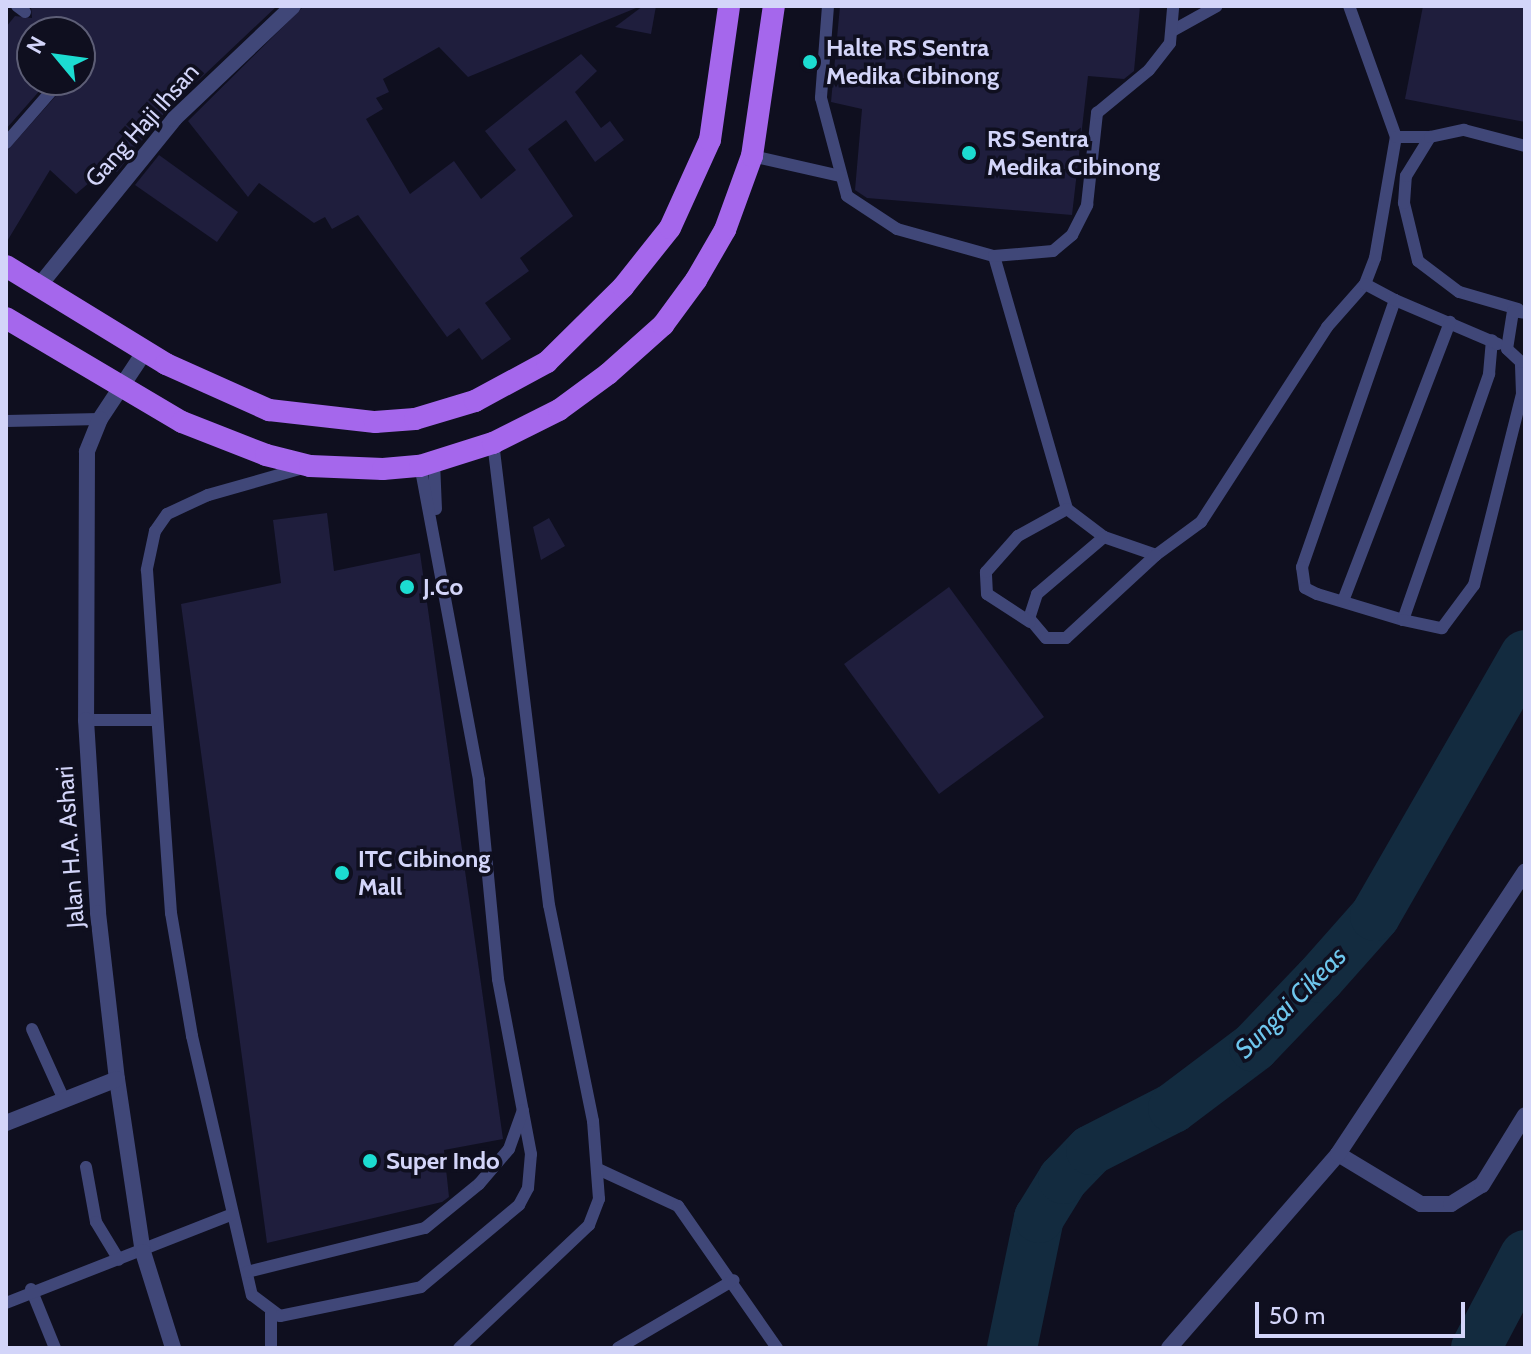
<!DOCTYPE html>
<style>
body{margin:0}
#map{position:relative;width:1531px;height:1354px;overflow:hidden;background:#0f0f1f;font-family:Cabin,sans-serif}
div>[style]{position:absolute}
.river>*{height:50px;margin:-25px;padding:0 25px;transform-origin:25px;border-radius:25px;background:#132b3f}
.building>*{inset:0;background:#1f1e3d}
.service>*{height:12px;margin:-6px;padding:0 6px;transform-origin:6px;border-radius:6px;background:#404778}
.minor>*{height:16px;margin:-8px;padding:0 8px;transform-origin:8px;border-radius:8px;background:#404778}
.tertiary>*{height:16px;margin:-8px;padding:0 8px;transform-origin:8px;border-radius:8px;background:#404778}
.primary>*{height:22px;margin:-11px;padding:0 11px;transform-origin:11px;border-radius:11px;background:#a567ec}
.dots>*{width:22px;height:22px;translate:-50% -50%;box-sizing:border-box;border:4px solid #0f0f1f;border-radius:50%}
span{translate:-50% -50%;white-space:nowrap;text-align:center;line-height:1.15;-webkit-text-stroke:7px #0f0f1f;paint-order:stroke}
.poi-label{font-size:24px;color:#d3d5f9;font-weight:700}
.left{translate:0 -50%;text-align:left}
.street-label{font-size:24px;color:#d3d5f9}
.water-label{font-size:26px;color:#6ec6ed;font-style:italic}
.frame{position:absolute;inset:0;border:8px solid #d3d5f9;pointer-events:none}
.north{position:absolute;left:16px;top:16px;width:80px;height:80px;box-sizing:border-box;background:#0f0f1f;border:2px solid #5d5e76;border-radius:50%;rotate:299deg;font-size:22px;font-weight:700;line-height:32px;text-align:center;color:#d3d5f9}
.north::after{content:'';display:block;margin:auto;width:28px;height:36px;background:#1cdcd1;clip-path:polygon(50% 0,100% 100%,50% 72%,0 100%)}
.scale{position:absolute;left:1255px;top:1302px;width:210px;height:36px;box-sizing:border-box;border:4px solid #d3d5f9;border-top:0;padding-left:10px;font-size:24px;line-height:28px;white-space:nowrap;color:#d3d5f9;-webkit-text-stroke:6px #0f0f1f;paint-order:stroke}
</style>
<div id="map">
<div class="river">
<div style="left:1012px;top:1348px;width:133px;rotate:-78.3deg"></div>
<div style="left:1039px;top:1218px;width:46px;rotate:-58.4deg"></div>
<div style="left:1063px;top:1179px;width:40px;rotate:-46deg"></div>
<div style="left:1091px;top:1150px;width:92px;rotate:-27.1deg"></div>
<div style="left:1173px;top:1108px;width:101px;rotate:-37deg"></div>
<div style="left:1254px;top:1047px;width:95px;rotate:-46.3deg"></div>
<div style="left:1320px;top:978px;width:83px;rotate:-48.4deg"></div>
<div style="left:1375px;top:916px;width:301px;rotate:-60.1deg"></div>
<div style="left:1476px;top:1348px;width:105px;rotate:-62.2deg"></div>
</div>
<div class="building">
<div style="clip-path:polygon(31px 6px,277px 6px,166px 111px,117px 172px,104px 170px,76px 194px,50px 170px,6px 243px,6px 152px,70px 80px,80px 80px,80px 32px,61px 32px,53px 22px,32px 32px,32px 80px,49px 80px,6px 129px,6px 27px,15px 16px,32px 18px)"></div>
<div style="clip-path:polygon(304px 6px,641px 6px,468px 77px,439px 47px,383px 79px,389px 92px,376px 98px,383px 109px,366px 119px,410px 194px,454px 161px,481px 199px,516px 170px,485px 131px,581px 54px,597px 71px,575px 92px,601px 128px,610px 121px,624px 140px,595px 162px,566px 120px,528px 149px,573px 216px,520px 258px,529px 271px,485px 303px,511px 339px,482px 360px,459px 328px,447px 337px,358px 215px,332px 229px,325px 217px,314px 223px,259px 183px,248px 197px,188px 121px)"></div>
<div style="clip-path:polygon(643px 6px,656px 6px,651px 34px,615px 27px)"></div>
<div style="clip-path:polygon(840px 6px,1140px 6px,1134px 71px,1124px 79px,1088px 76px,1072px 215px,867px 198px,855px 190px,862px 109px,831px 102px)"></div>
<div style="clip-path:polygon(1423px 6px,1525px 6px,1525px 122px,1405px 99px)"></div>
<div style="clip-path:polygon(159px 155px,238px 212px,217px 242px,135px 185px)"></div>
<div style="clip-path:polygon(327px 513px,334px 571px,420px 553px,503px 1139px,444px 1150px,449px 1197px,442px 1202px,267px 1243px,181px 604px,281px 583px,273px 520px)"></div>
<div style="clip-path:polygon(549px 518px,565px 546px,541px 560px,533px 527px)"></div>
<div style="clip-path:polygon(949px 587px,1044px 717px,939px 794px,844px 664px)"></div>
</div>
<div class="service">
<div style="left:17px;top:6px;width:10px;rotate:37deg"></div>
<div style="left:828px;top:6px;width:92px;rotate:94.4deg"></div>
<div style="left:821px;top:98px;width:101px;rotate:75.1deg"></div>
<div style="left:847px;top:196px;width:60px;rotate:33.4deg"></div>
<div style="left:897px;top:229px;width:101px;rotate:15.6deg"></div>
<div style="left:994px;top:256px;width:263px;rotate:73.9deg"></div>
<div style="left:1067px;top:509px;width:46px;rotate:37.1deg"></div>
<div style="left:1104px;top:537px;width:55px;rotate:19.1deg"></div>
<div style="left:1156px;top:555px;width:56px;rotate:-36.3deg"></div>
<div style="left:1201px;top:522px;width:232px;rotate:-57.1deg"></div>
<div style="left:1327px;top:327px;width:57px;rotate:-48.5deg"></div>
<div style="left:1365px;top:284px;width:28px;rotate:-69deg"></div>
<div style="left:1375px;top:258px;width:123px;rotate:-80.2deg"></div>
<div style="left:1396px;top:137px;width:139px;rotate:-109.7deg"></div>
<div style="left:51px;top:31px;width:1px;rotate:45deg"></div>
<div style="left:1172px;top:31px;width:51px;rotate:-29.1deg"></div>
<div style="left:1396px;top:137px;width:34px"></div>
<div style="left:6px;top:143px;width:84px;rotate:-48.9deg"></div>
<div style="left:752px;top:156px;width:90px;rotate:12.8deg"></div>
<div style="left:994px;top:256px;width:59px;rotate:-4.8deg"></div>
<div style="left:1053px;top:251px;width:25px;rotate:-40deg"></div>
<div style="left:1072px;top:235px;width:34px;rotate:-63deg"></div>
<div style="left:1087px;top:205px;width:93px;rotate:-83.8deg"></div>
<div style="left:1097px;top:113px;width:67px;rotate:-39.6deg"></div>
<div style="left:1149px;top:70px;width:34px;rotate:-52deg"></div>
<div style="left:1170px;top:43px;width:37px;rotate:-85deg"></div>
<div style="left:1365px;top:284px;width:34px;rotate:28deg"></div>
<div style="left:1395px;top:300px;width:283px;rotate:109.2deg"></div>
<div style="left:1302px;top:567px;width:21px;rotate:82deg"></div>
<div style="left:1305px;top:588px;width:13px;rotate:27deg"></div>
<div style="left:1317px;top:594px;width:90px;rotate:16.8deg"></div>
<div style="left:1403px;top:620px;width:261px;rotate:-70.7deg"></div>
<div style="left:1489px;top:374px;width:34px;rotate:-85deg"></div>
<div style="left:1395px;top:300px;width:112px;rotate:23.1deg"></div>
<div style="left:1518px;top:309px;width:61px;rotate:-163.9deg"></div>
<div style="left:1459px;top:292px;width:51px;rotate:-142.9deg"></div>
<div style="left:1418px;top:261px;width:60px;rotate:-103.6deg"></div>
<div style="left:1404px;top:203px;width:27px;rotate:-86deg"></div>
<div style="left:1406px;top:176px;width:46px;rotate:-58.4deg"></div>
<div style="left:1430px;top:137px;width:35px;rotate:-12deg"></div>
<div style="left:1464px;top:130px;width:63px;rotate:14.7deg"></div>
<div style="left:6px;top:421px;width:94px;rotate:-1.2deg"></div>
<div style="left:434px;top:462px;width:47px;rotate:87.6deg"></div>
<div style="left:303px;top:468px;width:99px;rotate:164.1deg"></div>
<div style="left:208px;top:495px;width:45px;rotate:155.1deg"></div>
<div style="left:167px;top:514px;width:21px;rotate:125deg"></div>
<div style="left:155px;top:531px;width:40px;rotate:102deg"></div>
<div style="left:147px;top:570px;width:344px;rotate:86deg"></div>
<div style="left:171px;top:913px;width:125px;rotate:80.3deg"></div>
<div style="left:192px;top:1036px;width:266px;rotate:77deg"></div>
<div style="left:252px;top:1295px;width:35px;rotate:37deg"></div>
<div style="left:280px;top:1316px;width:144px;rotate:-11.6deg"></div>
<div style="left:421px;top:1287px;width:128px;rotate:-39.9deg"></div>
<div style="left:519px;top:1205px;width:19px;rotate:-62deg"></div>
<div style="left:528px;top:1188px;width:34px;rotate:-85deg"></div>
<div style="left:531px;top:1154px;width:178px;rotate:-100.7deg"></div>
<div style="left:498px;top:979px;width:200px;rotate:-95.5deg"></div>
<div style="left:479px;top:780px;width:319px;rotate:-100.6deg"></div>
<div style="left:1104px;top:537px;width:88px;rotate:139.6deg"></div>
<div style="left:1037px;top:594px;width:25px;rotate:108deg"></div>
<div style="left:1029px;top:618px;width:26px;rotate:50deg"></div>
<div style="left:1046px;top:638px;width:20px"></div>
<div style="left:1066px;top:638px;width:122px;rotate:-42.7deg"></div>
<div style="left:1343px;top:601px;width:299px;rotate:-69deg"></div>
<div style="left:1403px;top:620px;width:40px;rotate:12deg"></div>
<div style="left:1442px;top:628px;width:54px;rotate:-53.3deg"></div>
<div style="left:1474px;top:585px;width:197px;rotate:-75.9deg"></div>
<div style="left:1522px;top:394px;width:32px;rotate:-92deg"></div>
<div style="left:1521px;top:362px;width:19px;rotate:-137deg"></div>
<div style="left:1507px;top:349px;width:38px;rotate:-81deg"></div>
<div style="left:1513px;top:311px;width:12px;rotate:9deg"></div>
<div style="left:1030px;top:622px;width:51px;rotate:-146.9deg"></div>
<div style="left:987px;top:594px;width:22px;rotate:-93deg"></div>
<div style="left:986px;top:572px;width:48px;rotate:-48.4deg"></div>
<div style="left:1018px;top:536px;width:56px;rotate:-28.9deg"></div>
<div style="left:86px;top:720px;width:67px"></div>
<div style="left:32px;top:1029px;width:78px;rotate:65.7deg"></div>
<div style="left:86px;top:1167px;width:56px;rotate:79.7deg"></div>
<div style="left:96px;top:1222px;width:44px;rotate:58.8deg"></div>
<div style="left:600px;top:1170px;width:86px;rotate:24.8deg"></div>
<div style="left:678px;top:1206px;width:173px;rotate:55.1deg"></div>
<div style="left:247px;top:1272px;width:183px;rotate:-13.9deg"></div>
<div style="left:425px;top:1228px;width:70px;rotate:-39.2deg"></div>
<div style="left:479px;top:1184px;width:46px;rotate:-49.4deg"></div>
<div style="left:509px;top:1149px;width:41px;rotate:-70.3deg"></div>
<div style="left:31px;top:1289px;width:64px;rotate:67.9deg"></div>
<div style="left:6px;top:1303px;width:242px;rotate:-21.4deg"></div>
<div style="left:271px;top:1348px;width:35px;rotate:-90deg"></div>
<div style="left:459px;top:1348px;width:179px;rotate:-43.4deg"></div>
<div style="left:589px;top:1225px;width:28px;rotate:-69deg"></div>
<div style="left:599px;top:1199px;width:78px;rotate:-94.4deg"></div>
<div style="left:593px;top:1121px;width:220px;rotate:-101.5deg"></div>
<div style="left:549px;top:905px;width:465px;rotate:-96.9deg"></div>
<div style="left:618px;top:1348px;width:134px;rotate:-30.4deg"></div>
</div>
<div class="minor">
<div style="left:39px;top:286px;width:215px;rotate:-51deg"></div>
<div style="left:174px;top:119px;width:164px;rotate:-43.5deg"></div>
<div style="left:1338px;top:1154px;width:97px;rotate:31.1deg"></div>
<div style="left:1421px;top:1204px;width:30px"></div>
<div style="left:1451px;top:1204px;width:36px;rotate:-32deg"></div>
<div style="left:1482px;top:1185px;width:82px;rotate:-58.4deg"></div>
<div style="left:1169px;top:1348px;width:257px;rotate:-48.9deg"></div>
<div style="left:1338px;top:1154px;width:339px;rotate:-56.5deg"></div>
</div>
<div class="tertiary">
<div style="left:145px;top:351px;width:82px;rotate:123.5deg"></div>
<div style="left:100px;top:419px;width:35px;rotate:112deg"></div>
<div style="left:87px;top:452px;width:268px;rotate:90.2deg"></div>
<div style="left:86px;top:720px;width:193px;rotate:86.4deg"></div>
<div style="left:98px;top:913px;width:167px;rotate:83.5deg"></div>
<div style="left:117px;top:1079px;width:175px;rotate:81.5deg"></div>
<div style="left:143px;top:1252px;width:101px;rotate:72.6deg"></div>
<div style="left:6px;top:1123px;width:119px;rotate:-21.6deg"></div>
</div>
<div class="primary">
<div style="left:6px;top:266px;width:188px;rotate:31.5deg"></div>
<div style="left:166px;top:364px;width:113px;rotate:24.1deg"></div>
<div style="left:269px;top:410px;width:107px;rotate:6.5deg"></div>
<div style="left:375px;top:422px;width:40px;rotate:-4.3deg"></div>
<div style="left:415px;top:419px;width:63px;rotate:-16.7deg"></div>
<div style="left:475px;top:401px;width:82px;rotate:-28.4deg"></div>
<div style="left:547px;top:362px;width:107px;rotate:-44.6deg"></div>
<div style="left:623px;top:287px;width:75px;rotate:-51.5deg"></div>
<div style="left:670px;top:228px;width:97px;rotate:-65.6deg"></div>
<div style="left:710px;top:140px;width:135px;rotate:-81.9deg"></div>
<div style="left:6px;top:318px;width:204px;rotate:30.6deg"></div>
<div style="left:182px;top:422px;width:90px;rotate:21.4deg"></div>
<div style="left:266px;top:455px;width:45px;rotate:14deg"></div>
<div style="left:310px;top:466px;width:73px;rotate:2.4deg"></div>
<div style="left:383px;top:469px;width:37px;rotate:-5deg"></div>
<div style="left:420px;top:466px;width:77px;rotate:-17.5deg"></div>
<div style="left:493px;top:443px;width:74px;rotate:-26.6deg"></div>
<div style="left:559px;top:410px;width:61px;rotate:-36.3deg"></div>
<div style="left:608px;top:374px;width:74px;rotate:-41.7deg"></div>
<div style="left:663px;top:325px;width:56px;rotate:-53.7deg"></div>
<div style="left:696px;top:280px;width:58px;rotate:-59.9deg"></div>
<div style="left:725px;top:230px;width:79px;rotate:-70deg"></div>
<div style="left:752px;top:156px;width:152px;rotate:-81.7deg"></div>
</div>
<div class="dots">
<div style="left:810px;top:62px;background:#1cdcd1"></div>
<div style="left:969px;top:153px;background:#1cdcd1"></div>
<div style="left:407px;top:587px;background:#1cdcd1"></div>
<div style="left:342px;top:873px;background:#1cdcd1"></div>
<div style="left:370px;top:1161px;background:#1cdcd1"></div>
</div>
<div class="poi-label">
<span class="left" style="left:826px;top:62px">Halte RS Sentra<br>Medika Cibinong</span>
<span class="left" style="left:987px;top:153px">RS Sentra<br>Medika Cibinong</span>
<span class="left" style="left:423px;top:587px">J.Co</span>
<span class="left" style="left:358px;top:873px">ITC Cibinong<br>Mall</span>
<span class="left" style="left:386px;top:1161px">Super Indo</span>
</div>
<div class="street-label">
<span style="left:142px;top:125px;rotate:-48deg">Gang Haji Ihsan</span>
<span style="left:70px;top:847px;rotate:-94deg">Jalan H.A. Ashari</span>
</div>
<div class="water-label">
<span style="left:1291px;top:1003px;rotate:-45deg">Sungai Cikeas</span>
</div>
<div class="frame"></div>
<div class="north">N</div>
<div class="scale">50 m</div>
</div>
